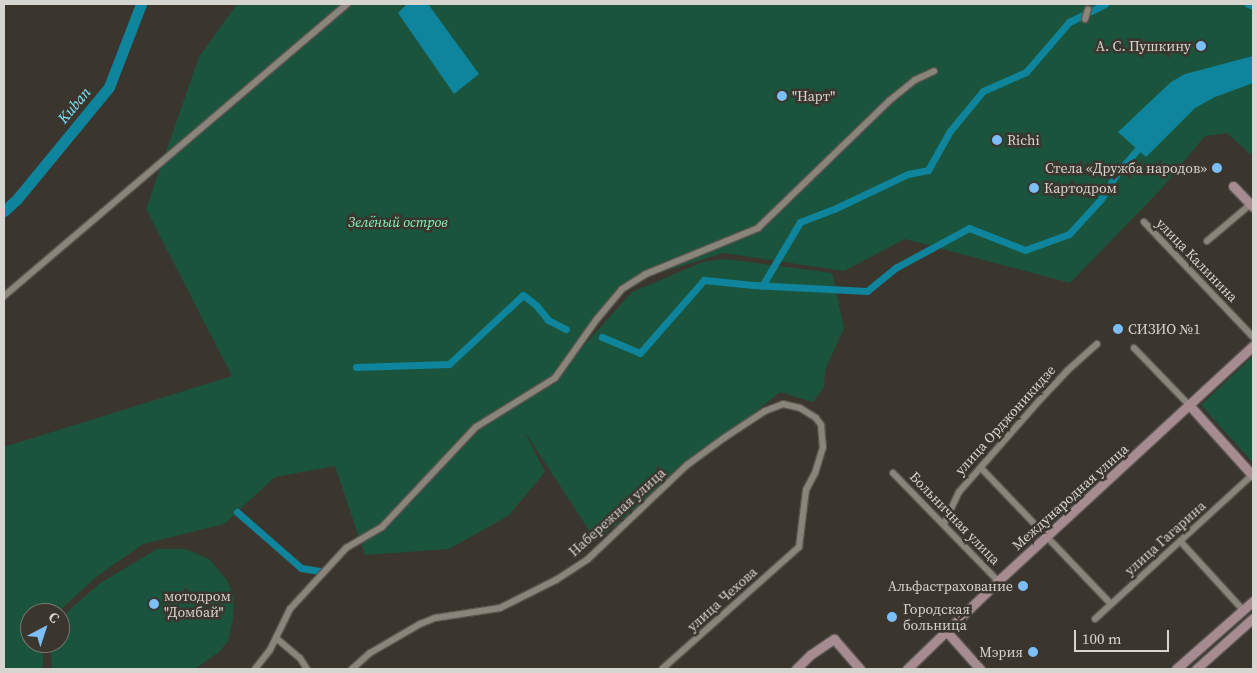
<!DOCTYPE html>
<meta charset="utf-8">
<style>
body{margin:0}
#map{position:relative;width:1257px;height:673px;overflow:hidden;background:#3a362e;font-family:"Source Serif 4",serif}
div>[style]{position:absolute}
.green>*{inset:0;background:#1a543c}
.water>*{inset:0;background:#0e859c}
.canal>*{height:7px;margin:-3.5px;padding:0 3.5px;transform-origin:3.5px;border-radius:3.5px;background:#0e859c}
.river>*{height:11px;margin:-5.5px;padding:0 5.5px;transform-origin:5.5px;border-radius:5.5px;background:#0e859c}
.roads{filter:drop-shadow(1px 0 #58544e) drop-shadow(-1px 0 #58544e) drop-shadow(0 1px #58544e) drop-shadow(0 -1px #58544e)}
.street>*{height:6px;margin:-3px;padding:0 3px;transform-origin:3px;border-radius:3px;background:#89857b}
.secondary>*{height:9px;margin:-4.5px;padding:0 4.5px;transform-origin:4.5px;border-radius:4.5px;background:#a68c91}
.dots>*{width:14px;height:14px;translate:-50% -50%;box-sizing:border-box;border:2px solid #3a362e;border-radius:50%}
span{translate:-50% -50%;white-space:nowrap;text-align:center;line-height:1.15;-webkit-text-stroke:5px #3a362e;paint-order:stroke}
.poi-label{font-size:14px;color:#d7d5cf}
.right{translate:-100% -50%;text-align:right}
.left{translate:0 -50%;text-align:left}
.park-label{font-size:14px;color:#84f5c1;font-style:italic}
.street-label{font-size:14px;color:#d7d5cf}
.water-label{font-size:15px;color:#7de5fe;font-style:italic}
.frame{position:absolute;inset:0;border:5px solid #d7d5cf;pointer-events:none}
.north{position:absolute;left:20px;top:603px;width:50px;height:50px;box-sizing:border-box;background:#3a362e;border:1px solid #79766e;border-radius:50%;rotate:40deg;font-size:14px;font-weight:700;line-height:20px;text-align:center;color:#d7d5cf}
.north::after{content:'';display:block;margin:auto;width:18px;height:22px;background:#7cbef9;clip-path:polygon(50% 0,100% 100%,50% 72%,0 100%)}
.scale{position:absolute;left:1074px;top:630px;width:95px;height:22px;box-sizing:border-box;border:2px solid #d7d5cf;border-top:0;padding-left:6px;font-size:15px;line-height:18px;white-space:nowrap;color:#d7d5cf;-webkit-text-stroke:4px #3a362e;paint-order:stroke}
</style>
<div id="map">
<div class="green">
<div style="clip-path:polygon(237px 4px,1253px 4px,1253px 152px,1250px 154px,1227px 133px,1205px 136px,1162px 188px,1070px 283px,905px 239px,844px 271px,723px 253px,621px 285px,563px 369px,632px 292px,703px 262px,725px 259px,832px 273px,844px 328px,825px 370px,824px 387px,813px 402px,780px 392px,596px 541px,523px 429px,545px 472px,508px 516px,449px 549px,365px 555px,335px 466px,275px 477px,224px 524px,143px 544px,96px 577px,57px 613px,30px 613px,30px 643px,43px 643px,43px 669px,4px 669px,4px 447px,232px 376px,146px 209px,199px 57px)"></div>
<div style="clip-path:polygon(1253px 356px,1253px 463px,1201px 405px)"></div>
<div style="clip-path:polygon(157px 549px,185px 549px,209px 559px,227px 580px,234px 599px,233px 619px,228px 641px,219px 652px,195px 669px,52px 669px,50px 645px,51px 643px,60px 643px,60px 623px,69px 610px,99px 584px)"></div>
</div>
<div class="water">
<div style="clip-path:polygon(407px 4px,428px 4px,479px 74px,454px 94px,398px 13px)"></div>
<div style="clip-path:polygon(1253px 56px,1253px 83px,1215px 97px,1195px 108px,1146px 157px,1118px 132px,1171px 82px,1185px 74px)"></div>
</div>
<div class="canal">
<div style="left:1248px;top:4px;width:5px;rotate:22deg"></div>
<div style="left:762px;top:286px;width:74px;rotate:-59.3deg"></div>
<div style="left:800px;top:222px;width:36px;rotate:-21deg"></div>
<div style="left:834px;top:209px;width:82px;rotate:-25.3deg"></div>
<div style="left:908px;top:174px;width:20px;rotate:-11deg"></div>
<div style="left:928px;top:170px;width:45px;rotate:-60.6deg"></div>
<div style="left:950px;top:131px;width:52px;rotate:-50.5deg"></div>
<div style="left:983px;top:91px;width:47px;rotate:-23.8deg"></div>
<div style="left:1026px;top:72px;width:66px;rotate:-49.3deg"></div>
<div style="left:1069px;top:22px;width:40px;rotate:-26.6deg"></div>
<div style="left:602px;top:337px;width:41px;rotate:22.8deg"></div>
<div style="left:640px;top:353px;width:97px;rotate:-48.8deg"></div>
<div style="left:704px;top:280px;width:49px;rotate:5.8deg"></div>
<div style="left:753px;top:285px;width:114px;rotate:3deg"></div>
<div style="left:867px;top:291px;width:38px;rotate:-39deg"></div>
<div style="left:897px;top:267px;width:82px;rotate:-28.4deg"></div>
<div style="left:969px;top:228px;width:60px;rotate:21.4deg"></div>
<div style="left:1025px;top:250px;width:47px;rotate:-20deg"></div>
<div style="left:1069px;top:234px;width:47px;rotate:-47.6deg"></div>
<div style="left:1101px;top:199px;width:31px;rotate:-58deg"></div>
<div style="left:1117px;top:173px;width:40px;rotate:-49deg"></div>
<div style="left:356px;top:367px;width:93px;rotate:-1.8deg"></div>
<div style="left:449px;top:364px;width:101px;rotate:-43deg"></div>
<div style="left:523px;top:295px;width:16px;rotate:38deg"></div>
<div style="left:536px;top:305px;width:19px;rotate:51deg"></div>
<div style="left:548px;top:320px;width:20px;rotate:27deg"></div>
<div style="left:237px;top:512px;width:85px;rotate:41.2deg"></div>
<div style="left:301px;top:568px;width:19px;rotate:9deg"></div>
</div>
<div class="river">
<div style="left:4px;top:211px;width:18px;rotate:-43deg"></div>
<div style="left:17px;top:199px;width:145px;rotate:-50.6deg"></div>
<div style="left:109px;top:87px;width:89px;rotate:-68.9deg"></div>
</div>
<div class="roads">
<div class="street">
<div style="left:1085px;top:19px;width:10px;rotate:-73deg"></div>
<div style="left:1144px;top:222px;width:158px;rotate:46.5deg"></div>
<div style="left:1207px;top:241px;width:59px;rotate:-40.2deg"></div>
<div style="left:4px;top:296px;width:450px;rotate:-40.4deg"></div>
<div style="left:1134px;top:348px;width:81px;rotate:46deg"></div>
<div style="left:981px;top:468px;width:188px;rotate:46.3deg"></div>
<div style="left:893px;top:473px;width:151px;rotate:45.8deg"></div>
<div style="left:944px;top:524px;width:35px;rotate:-65deg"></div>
<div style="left:959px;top:492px;width:121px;rotate:-48.7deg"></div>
<div style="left:1039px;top:401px;width:42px;rotate:-46.9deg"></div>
<div style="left:1068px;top:370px;width:39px;rotate:-42deg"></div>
<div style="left:1181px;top:542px;width:92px;rotate:47.6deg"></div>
<div style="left:1095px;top:619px;width:213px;rotate:-42.5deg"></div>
<div style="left:276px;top:638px;width:31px;rotate:40deg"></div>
<div style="left:300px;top:658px;width:13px;rotate:58deg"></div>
<div style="left:255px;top:669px;width:24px;rotate:-52deg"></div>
<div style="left:270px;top:650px;width:46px;rotate:-64deg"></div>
<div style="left:290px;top:609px;width:83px;rotate:-47.4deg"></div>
<div style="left:346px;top:548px;width:42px;rotate:-30.3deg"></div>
<div style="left:382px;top:527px;width:137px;rotate:-46.8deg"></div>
<div style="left:476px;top:427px;width:93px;rotate:-31.8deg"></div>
<div style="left:555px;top:378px;width:72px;rotate:-54.6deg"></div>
<div style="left:597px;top:319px;width:39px;rotate:-50deg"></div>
<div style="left:622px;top:289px;width:28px;rotate:-32deg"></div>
<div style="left:646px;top:274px;width:121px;rotate:-22.3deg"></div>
<div style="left:758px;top:228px;width:182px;rotate:-44.1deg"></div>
<div style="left:889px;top:101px;width:33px;rotate:-39deg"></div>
<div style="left:915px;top:80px;width:21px;rotate:-25deg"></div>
<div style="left:352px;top:669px;width:24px;rotate:-42deg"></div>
<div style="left:370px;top:653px;width:58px;rotate:-30.1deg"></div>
<div style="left:420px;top:624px;width:16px;rotate:-22deg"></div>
<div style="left:435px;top:618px;width:66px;rotate:-8.7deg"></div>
<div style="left:500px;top:608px;width:63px;rotate:-26.6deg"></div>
<div style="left:556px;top:580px;width:38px;rotate:-33deg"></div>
<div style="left:588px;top:559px;width:137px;rotate:-43.5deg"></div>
<div style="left:687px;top:465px;width:46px;rotate:-36.1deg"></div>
<div style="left:724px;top:438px;width:49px;rotate:-33.4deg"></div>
<div style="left:765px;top:411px;width:19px;rotate:-21deg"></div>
<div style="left:783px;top:404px;width:17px;rotate:13deg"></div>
<div style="left:800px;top:408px;width:19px;rotate:32deg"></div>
<div style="left:816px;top:418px;width:9px;rotate:54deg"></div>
<div style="left:821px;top:425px;width:22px;rotate:85deg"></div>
<div style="left:823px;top:447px;width:27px;rotate:107deg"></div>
<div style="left:815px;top:473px;width:19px;rotate:118deg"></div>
<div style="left:806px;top:490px;width:57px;rotate:97deg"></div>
<div style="left:799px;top:547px;width:183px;rotate:138.3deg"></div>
</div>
<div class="secondary">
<div style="left:1233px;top:186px;width:29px;rotate:46deg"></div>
<div style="left:1190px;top:406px;width:94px;rotate:48deg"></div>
<div style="left:947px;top:632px;width:50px;rotate:48.3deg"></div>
<div style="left:796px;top:669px;width:20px;rotate:-45deg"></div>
<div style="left:810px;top:655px;width:29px;rotate:-34deg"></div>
<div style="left:834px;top:639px;width:40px;rotate:49deg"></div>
<div style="left:907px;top:669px;width:127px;rotate:-44deg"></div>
<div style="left:998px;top:581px;width:347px;rotate:-42.7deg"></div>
<div style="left:1176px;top:669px;width:103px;rotate:-41.4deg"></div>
<div style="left:1196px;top:669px;width:76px;rotate:-41.8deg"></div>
</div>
</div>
<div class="dots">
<div style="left:1201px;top:46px;background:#7cbef9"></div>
<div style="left:782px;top:96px;background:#7cbef9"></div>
<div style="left:997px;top:140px;background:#7cbef9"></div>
<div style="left:1217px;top:168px;background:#7cbef9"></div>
<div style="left:1034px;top:188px;background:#7cbef9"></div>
<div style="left:1118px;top:329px;background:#7cbef9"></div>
<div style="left:1023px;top:586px;background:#7cbef9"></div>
<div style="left:154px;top:604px;background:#7cbef9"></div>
<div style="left:892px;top:617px;background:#7cbef9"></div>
<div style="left:1033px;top:652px;background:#7cbef9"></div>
</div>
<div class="poi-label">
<span class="right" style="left:1191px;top:46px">А. С. Пушкину</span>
<span class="left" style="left:792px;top:96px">"Нарт"</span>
<span class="left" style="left:1007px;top:140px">Richi</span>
<span class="right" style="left:1207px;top:168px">Стела «Дружба народов»</span>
<span class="left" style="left:1044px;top:188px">Картодром</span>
<span class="left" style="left:1128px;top:329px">СИЗИО №1</span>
<span class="right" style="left:1013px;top:586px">Альфастрахование</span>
<span class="left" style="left:164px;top:604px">мотодром<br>"Домбай"</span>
<span class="left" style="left:903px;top:617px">Городская<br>больница</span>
<span class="right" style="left:1023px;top:652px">Мэрия</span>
</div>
<div class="park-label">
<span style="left:398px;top:222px">Зелёный остров</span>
</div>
<div class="street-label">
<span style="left:1197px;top:260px;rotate:46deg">улица Калинина</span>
<span style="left:1005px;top:420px;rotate:-48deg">улица Орджоникидзе</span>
<span style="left:1070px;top:497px;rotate:-42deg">Международная улица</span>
<span style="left:617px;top:512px;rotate:-42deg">Набережная улица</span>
<span style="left:955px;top:518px;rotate:46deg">Больничная улица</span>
<span style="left:1165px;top:538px;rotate:-42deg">улица Гагарина</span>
<span style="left:722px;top:599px;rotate:-42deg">улица Чехова</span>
</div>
<div class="water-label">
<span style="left:74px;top:105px;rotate:-50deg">Kuban</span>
</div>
<div class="frame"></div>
<div class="north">С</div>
<div class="scale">100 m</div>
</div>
